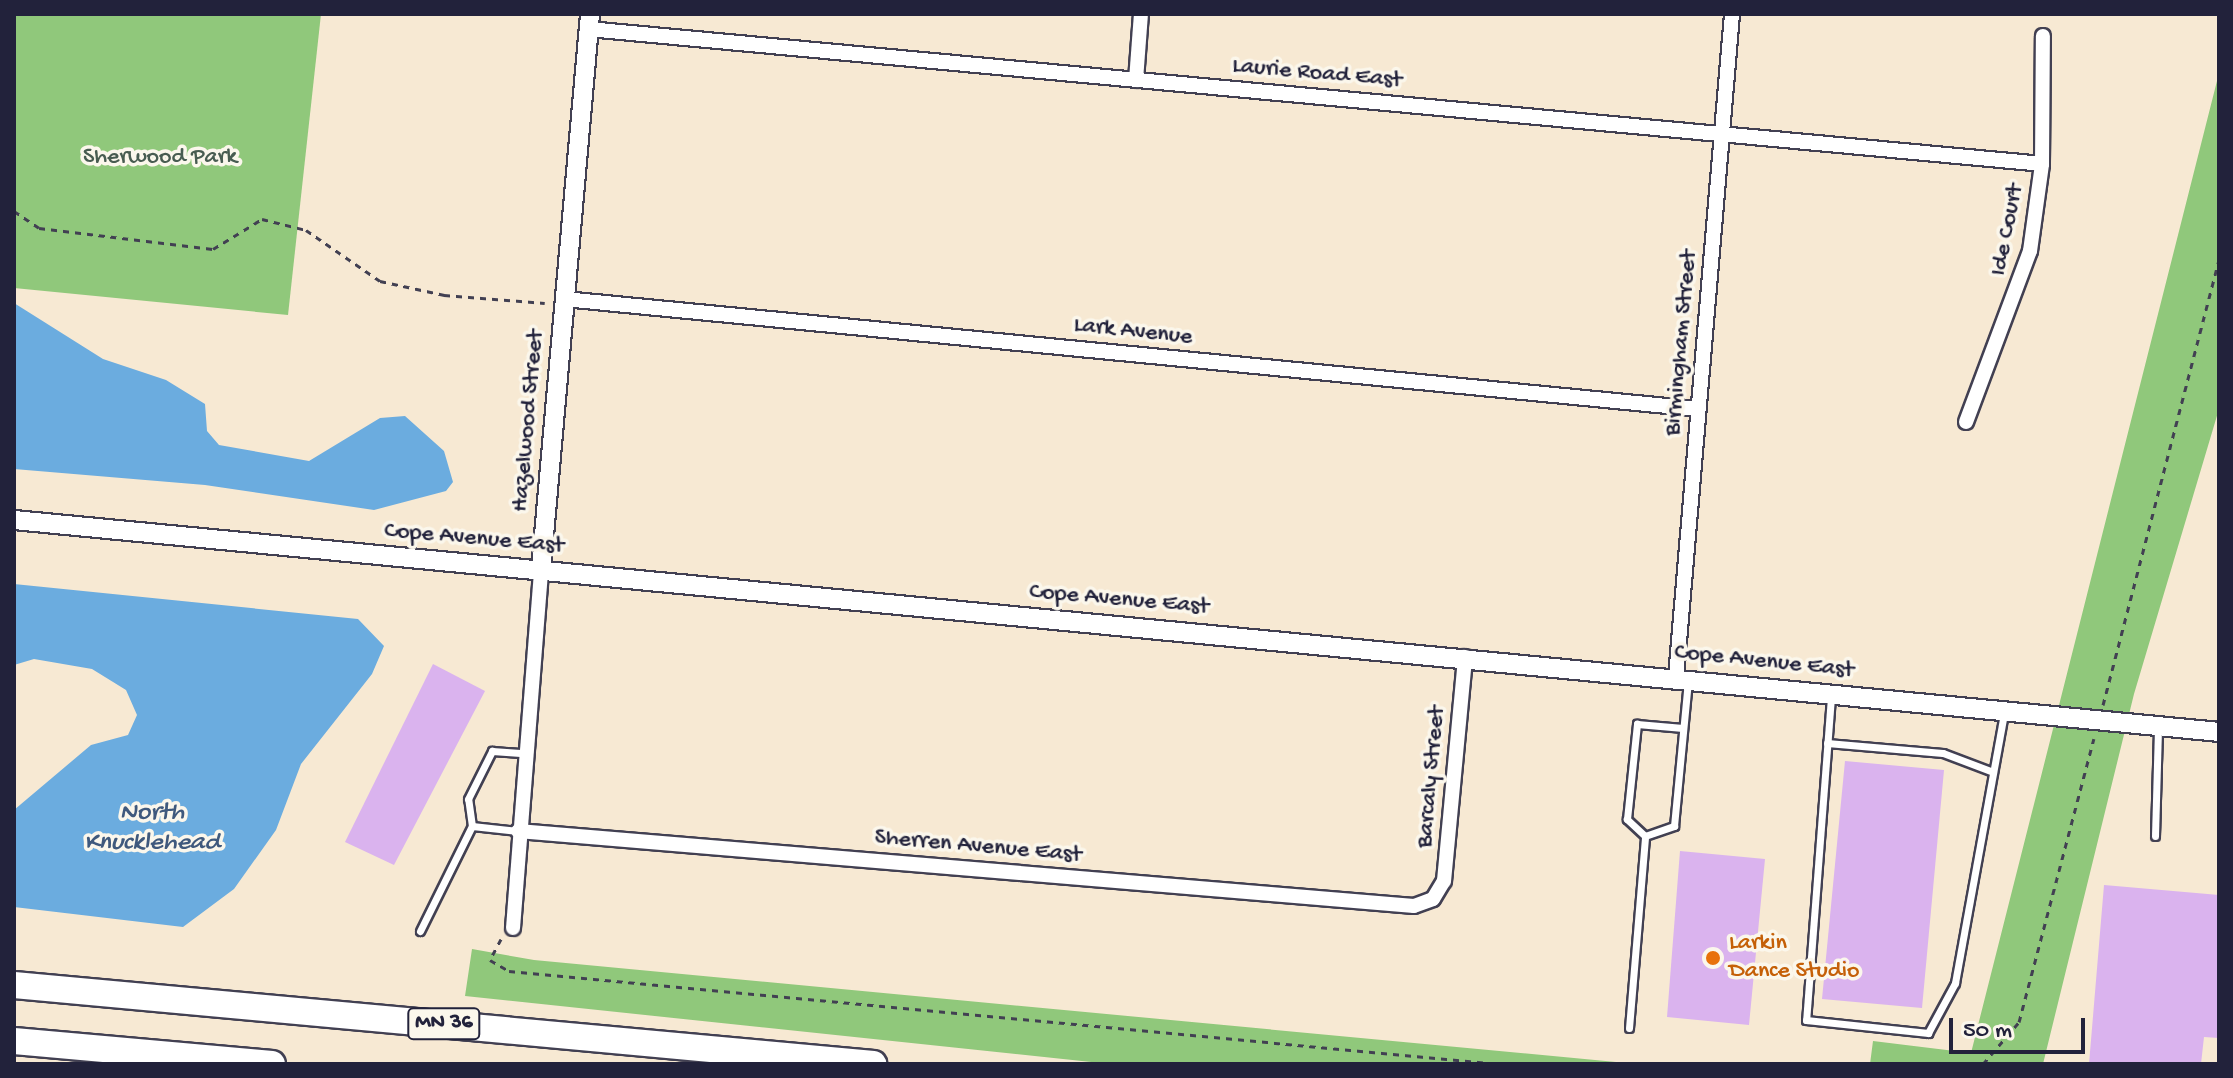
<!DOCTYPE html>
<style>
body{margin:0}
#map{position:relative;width:2233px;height:1078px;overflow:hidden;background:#f7e9d3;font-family:"Gochi Hand",sans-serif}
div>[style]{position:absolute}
.green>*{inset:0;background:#90c87b}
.water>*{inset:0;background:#6bacdf}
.building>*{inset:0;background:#dab3ee}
.path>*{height:3px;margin-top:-1.5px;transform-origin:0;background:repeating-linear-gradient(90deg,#424052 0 6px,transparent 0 12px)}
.roads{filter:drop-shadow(2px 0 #424052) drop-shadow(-2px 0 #424052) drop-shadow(0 2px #424052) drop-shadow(0 -2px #424052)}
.service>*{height:7px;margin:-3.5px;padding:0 3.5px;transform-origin:3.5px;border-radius:3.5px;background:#fff}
.minor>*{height:14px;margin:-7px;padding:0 7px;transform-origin:7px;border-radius:7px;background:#fff}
.tertiary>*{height:18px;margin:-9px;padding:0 9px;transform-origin:9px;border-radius:9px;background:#fff}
.motorway>*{height:26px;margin:-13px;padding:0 13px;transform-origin:13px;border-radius:13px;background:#fff}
.dots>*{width:22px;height:22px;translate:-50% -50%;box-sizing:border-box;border:4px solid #fbf7ec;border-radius:50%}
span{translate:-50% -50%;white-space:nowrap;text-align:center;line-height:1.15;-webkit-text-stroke:7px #fbf7ec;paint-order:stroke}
.shield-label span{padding:2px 6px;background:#fbf7ec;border:2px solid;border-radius:6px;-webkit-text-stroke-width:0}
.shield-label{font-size:22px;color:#22223b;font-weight:700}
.street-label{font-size:24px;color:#22223b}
.park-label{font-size:24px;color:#485c51}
.food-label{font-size:24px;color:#c56008}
.left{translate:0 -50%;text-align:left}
.water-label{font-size:26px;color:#3f597d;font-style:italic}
.frame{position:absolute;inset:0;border:16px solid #22223b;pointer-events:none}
.scale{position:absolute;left:1949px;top:1018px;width:136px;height:36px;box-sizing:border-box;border:4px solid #22223b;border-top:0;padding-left:10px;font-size:24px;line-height:28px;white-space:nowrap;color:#22223b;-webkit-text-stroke:6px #fbf7ec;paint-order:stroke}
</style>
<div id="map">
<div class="green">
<div style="clip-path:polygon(14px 14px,321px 14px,288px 315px,14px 288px)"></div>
<div style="clip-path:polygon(2219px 73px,2219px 409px,2134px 694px,2043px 1064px,1870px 1064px,1873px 1041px,1971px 1053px)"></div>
<div style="clip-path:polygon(472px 949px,534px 960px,1637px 1064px,1110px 1064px,465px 996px)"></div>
</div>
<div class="water">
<div style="clip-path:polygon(14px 303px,103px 359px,166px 380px,205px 404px,207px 431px,219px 445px,309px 461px,380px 418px,405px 416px,444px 451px,453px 482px,446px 491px,374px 510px,205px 485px,14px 469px)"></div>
<div style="clip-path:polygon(14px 584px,358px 619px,384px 646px,372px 674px,301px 764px,276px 830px,234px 889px,183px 927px,14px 907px,14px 810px,91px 745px,128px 735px,137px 715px,126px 690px,92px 669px,34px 659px,14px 665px)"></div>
</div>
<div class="building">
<div style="clip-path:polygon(433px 664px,485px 691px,394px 865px,345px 842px)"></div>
<div style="clip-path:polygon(1845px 761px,1944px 770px,1922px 1008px,1822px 999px)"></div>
<div style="clip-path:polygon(1680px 851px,1765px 859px,1749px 1025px,1667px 1017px)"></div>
<div style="clip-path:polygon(2104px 885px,2219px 895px,2219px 1038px,2204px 1037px,2201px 1064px,2089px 1064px)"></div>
</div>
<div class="path">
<div style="left:14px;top:211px;width:30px;rotate:34deg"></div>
<div style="left:39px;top:228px;width:175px;rotate:6.9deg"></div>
<div style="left:213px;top:249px;width:57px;rotate:-31.5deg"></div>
<div style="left:262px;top:219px;width:45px;rotate:14deg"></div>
<div style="left:306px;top:230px;width:90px;rotate:34.6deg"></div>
<div style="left:380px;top:281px;width:66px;rotate:12.3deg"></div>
<div style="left:444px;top:295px;width:101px;rotate:4.5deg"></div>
<div style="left:2103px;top:705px;width:460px;rotate:-75.4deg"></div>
<div style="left:501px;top:939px;width:24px;rotate:118deg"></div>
<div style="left:490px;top:960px;width:22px;rotate:30deg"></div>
<div style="left:509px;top:971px;width:995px;rotate:5.36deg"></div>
<div style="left:1983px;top:1064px;width:55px;rotate:-49.4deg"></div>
<div style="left:2019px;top:1022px;width:293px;rotate:-75.2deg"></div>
</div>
<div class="roads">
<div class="service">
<div style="left:1831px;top:697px;width:324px;rotate:94.4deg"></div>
<div style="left:1806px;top:1020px;width:123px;rotate:6.1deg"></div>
<div style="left:1928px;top:1033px;width:57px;rotate:-61.6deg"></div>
<div style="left:1955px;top:983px;width:274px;rotate:-79.7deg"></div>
<div style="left:1827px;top:743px;width:116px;rotate:4.9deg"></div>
<div style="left:1943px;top:753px;width:53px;rotate:20.8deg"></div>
<div style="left:472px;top:826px;width:46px;rotate:6.2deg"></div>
<div style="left:1645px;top:836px;width:31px;rotate:-19deg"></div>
<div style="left:1674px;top:826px;width:147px;rotate:-84.5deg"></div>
<div style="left:1645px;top:836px;width:25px;rotate:-137deg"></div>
<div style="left:1627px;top:819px;width:96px;rotate:-84deg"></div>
<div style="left:1637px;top:724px;width:46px;rotate:5deg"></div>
<div style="left:2155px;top:836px;width:108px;rotate:-88.4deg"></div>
<div style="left:420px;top:931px;width:117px;rotate:-63.7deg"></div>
<div style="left:472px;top:826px;width:27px;rotate:-98deg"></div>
<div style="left:468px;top:799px;width:54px;rotate:-63.4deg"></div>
<div style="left:492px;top:751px;width:32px;rotate:4deg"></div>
<div style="left:1629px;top:1028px;width:193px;rotate:-85.2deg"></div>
</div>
<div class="minor">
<div style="left:588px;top:29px;width:1460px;rotate:5.3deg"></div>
<div style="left:1136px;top:80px;width:66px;rotate:-85.7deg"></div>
<div style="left:564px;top:299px;width:1140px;rotate:5.54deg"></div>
<div style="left:1966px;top:422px;width:183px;rotate:-69.5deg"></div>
<div style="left:2030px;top:251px;width:88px;rotate:-82.1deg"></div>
<div style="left:2042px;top:164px;width:128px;rotate:-89.6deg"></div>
<div style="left:1676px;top:677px;width:665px;rotate:-85.17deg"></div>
<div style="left:518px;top:831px;width:899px;rotate:4.78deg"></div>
<div style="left:1414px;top:906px;width:20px;rotate:-20deg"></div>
<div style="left:1433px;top:899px;width:21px;rotate:-59deg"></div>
<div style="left:1444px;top:881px;width:225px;rotate:-84.6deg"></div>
<div style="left:513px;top:928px;width:360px;rotate:-85.5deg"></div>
</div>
<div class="tertiary">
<div style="left:14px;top:520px;width:2215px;rotate:5.49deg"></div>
<div style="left:541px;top:569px;width:557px;rotate:-84.95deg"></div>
</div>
<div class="motorway">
<div style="left:14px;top:985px;width:863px;rotate:5.25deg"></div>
<div style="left:14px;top:1041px;width:259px;rotate:5.1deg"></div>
</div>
</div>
<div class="dots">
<div style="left:1713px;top:958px;background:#e8710a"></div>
</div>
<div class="shield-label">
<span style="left:444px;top:1024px">MN 36</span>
</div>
<div class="street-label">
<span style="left:1317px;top:74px;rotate:5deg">Laurie Road East</span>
<span style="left:2008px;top:230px;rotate:-79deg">Ide Court</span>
<span style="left:1133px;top:332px;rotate:6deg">Lark Avenue</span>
<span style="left:1682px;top:343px;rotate:-85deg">Birmingham Street</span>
<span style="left:529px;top:421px;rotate:-85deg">Hazelwood Street</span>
<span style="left:474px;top:539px;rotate:5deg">Cope Avenue East</span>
<span style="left:1119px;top:600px;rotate:5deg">Cope Avenue East</span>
<span style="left:1764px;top:662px;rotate:6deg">Cope Avenue East</span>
<span style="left:1432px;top:777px;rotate:-85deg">Barcaly Street</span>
<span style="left:978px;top:847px;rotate:5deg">Sherren Avenue East</span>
</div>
<div class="park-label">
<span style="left:160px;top:158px">Sherwood Park</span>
</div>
<div class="food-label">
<span class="left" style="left:1729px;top:958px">Larkin<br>Dance Studio</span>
</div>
<div class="water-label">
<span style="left:152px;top:829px">North<br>Knucklehead</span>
</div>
<div class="frame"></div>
<div class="scale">50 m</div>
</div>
